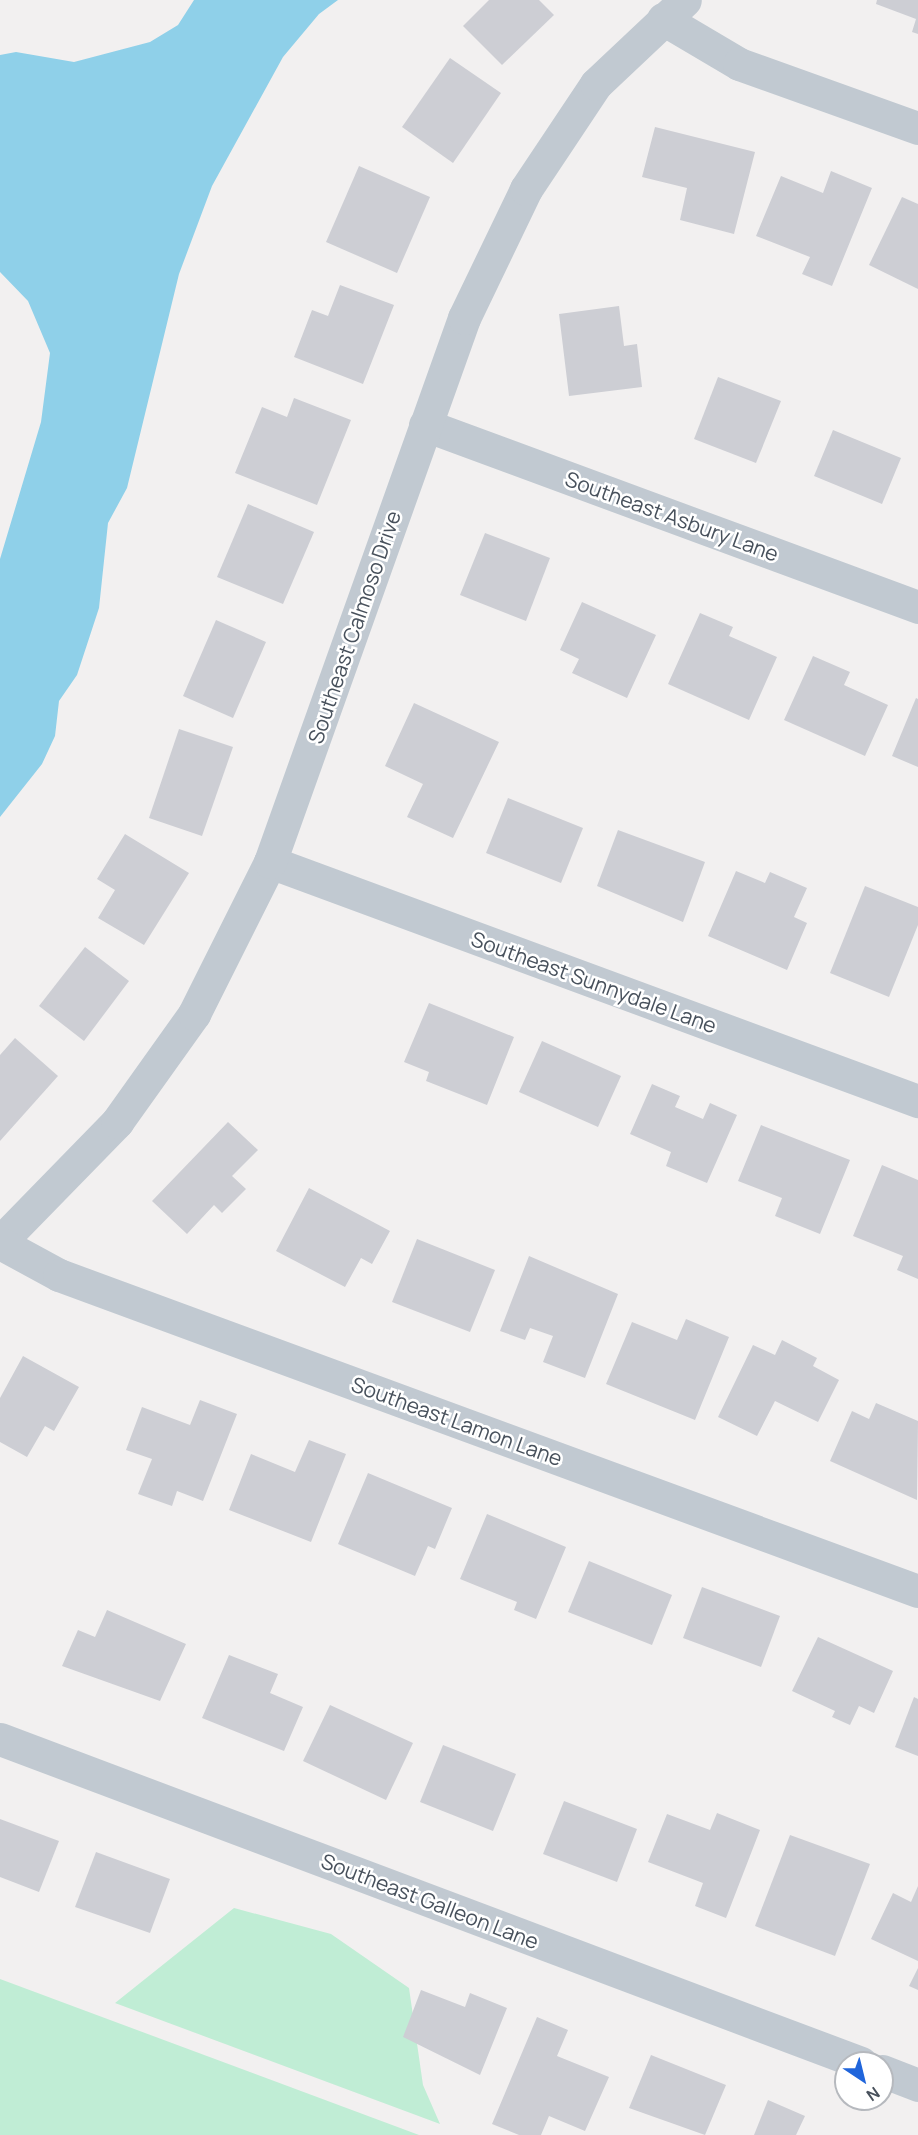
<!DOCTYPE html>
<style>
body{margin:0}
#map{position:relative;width:918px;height:2135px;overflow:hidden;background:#f2f0f0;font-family:Manrope,sans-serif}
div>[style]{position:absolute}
.green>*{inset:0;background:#c0edd5}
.water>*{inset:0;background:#8fd0e9}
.building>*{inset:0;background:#cdced4}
.minor>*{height:33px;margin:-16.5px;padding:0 16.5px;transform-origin:16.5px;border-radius:16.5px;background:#c1c9d1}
span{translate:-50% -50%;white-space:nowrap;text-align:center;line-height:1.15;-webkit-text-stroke:5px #fff;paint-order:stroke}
.street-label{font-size:21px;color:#48515c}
.north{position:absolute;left:834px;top:2051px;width:60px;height:60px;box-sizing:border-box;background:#fff;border:2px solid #b6b9be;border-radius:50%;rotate:145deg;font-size:16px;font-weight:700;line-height:24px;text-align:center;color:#48515c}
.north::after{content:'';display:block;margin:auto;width:21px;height:27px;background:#2065db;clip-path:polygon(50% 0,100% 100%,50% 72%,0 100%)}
</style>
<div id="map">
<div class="green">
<div style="clip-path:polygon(234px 1908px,331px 1934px,409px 1988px,423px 2085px,440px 2124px,115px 2003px)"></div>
<div style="clip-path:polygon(0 1979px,419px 2135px,0 2135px)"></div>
</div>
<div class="water">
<div style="clip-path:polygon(194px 0,338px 0,319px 14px,283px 57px,212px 186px,179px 274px,127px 488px,108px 523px,99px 608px,77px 675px,59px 701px,55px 736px,42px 764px,0 817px,0 559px,41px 422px,50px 353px,28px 301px,0 272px,0 55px,16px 52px,74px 62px,150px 42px,178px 25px)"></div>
</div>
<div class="building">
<div style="clip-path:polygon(489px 0,539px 0,554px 15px,502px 65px,463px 26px)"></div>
<div style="clip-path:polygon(877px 0,918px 0,918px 34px,912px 32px,916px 19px,876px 4px)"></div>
<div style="clip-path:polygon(450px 58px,501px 93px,453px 163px,402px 127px)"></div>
<div style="clip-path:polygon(655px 127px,755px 152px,734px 234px,680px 220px,687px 188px,642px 177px)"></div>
<div style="clip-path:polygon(359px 166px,430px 197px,397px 273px,326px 242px)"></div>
<div style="clip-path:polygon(831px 171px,872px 188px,832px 286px,802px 274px,810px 257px,756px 236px,781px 176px,823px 193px)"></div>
<div style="clip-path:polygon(902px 197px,918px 204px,918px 289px,869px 265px)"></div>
<div style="clip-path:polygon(340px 285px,394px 305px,363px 384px,294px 357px,312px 310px,328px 316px)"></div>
<div style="clip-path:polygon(619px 306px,624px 346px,637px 344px,642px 387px,569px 396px,559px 314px)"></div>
<div style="clip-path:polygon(718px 377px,781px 401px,756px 463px,694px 439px)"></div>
<div style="clip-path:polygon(294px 398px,351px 420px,317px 505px,235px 473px,262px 407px,287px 417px)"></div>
<div style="clip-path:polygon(833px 430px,901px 458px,882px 504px,814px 476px)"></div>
<div style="clip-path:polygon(248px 504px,314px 532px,283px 604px,217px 577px)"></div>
<div style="clip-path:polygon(485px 533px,550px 558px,526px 621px,460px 595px)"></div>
<div style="clip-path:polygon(582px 602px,656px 635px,627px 698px,572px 673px,579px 659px,560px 650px)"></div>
<div style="clip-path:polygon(700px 613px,733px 627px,729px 636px,777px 657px,749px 720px,668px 684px)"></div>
<div style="clip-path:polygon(216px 620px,266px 642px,233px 718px,183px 696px)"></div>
<div style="clip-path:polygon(813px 656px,850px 672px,844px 685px,888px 705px,865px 756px,784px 720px)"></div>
<div style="clip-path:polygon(916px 698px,918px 699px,918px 767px,892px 756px)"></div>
<div style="clip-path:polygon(414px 703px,499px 742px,453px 838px,407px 817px,423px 784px,385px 766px)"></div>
<div style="clip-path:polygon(179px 729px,233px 747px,202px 836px,149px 818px)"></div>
<div style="clip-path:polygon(508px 798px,583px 828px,561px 883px,486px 853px)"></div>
<div style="clip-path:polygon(618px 830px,705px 862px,683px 922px,597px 886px)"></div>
<div style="clip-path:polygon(125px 834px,189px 873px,144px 945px,98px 918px,115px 890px,97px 879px)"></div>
<div style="clip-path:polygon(736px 871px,765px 883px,770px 872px,807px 888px,794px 917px,807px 923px,787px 970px,708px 936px)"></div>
<div style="clip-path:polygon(865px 886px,918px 907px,918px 925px,889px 997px,830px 973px)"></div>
<div style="clip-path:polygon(85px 947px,129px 981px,84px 1041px,39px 1006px)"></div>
<div style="clip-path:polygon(429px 1003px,514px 1037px,487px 1105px,426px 1081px,429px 1072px,404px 1062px)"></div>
<div style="clip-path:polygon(15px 1038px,58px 1076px,0 1141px,0 1055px)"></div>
<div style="clip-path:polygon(542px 1041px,621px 1076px,598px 1127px,519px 1092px)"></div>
<div style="clip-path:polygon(652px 1084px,680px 1096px,675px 1107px,703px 1119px,710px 1103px,737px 1115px,707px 1183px,666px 1166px,671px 1152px,630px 1134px)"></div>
<div style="clip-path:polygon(228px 1122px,258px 1150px,232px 1176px,246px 1189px,222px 1213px,214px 1205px,187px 1234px,152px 1201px)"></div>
<div style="clip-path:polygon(761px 1125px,850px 1160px,820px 1234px,775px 1216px,782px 1198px,738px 1181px)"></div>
<div style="clip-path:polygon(882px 1165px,918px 1180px,918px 1279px,897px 1270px,903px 1256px,853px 1236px)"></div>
<div style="clip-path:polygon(309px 1188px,390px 1231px,372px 1264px,361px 1258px,345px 1287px,276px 1251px)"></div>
<div style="clip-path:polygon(417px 1239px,495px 1270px,470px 1332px,392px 1302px)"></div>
<div style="clip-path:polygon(529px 1256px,618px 1294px,585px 1378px,543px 1362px,553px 1336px,530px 1328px,525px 1340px,500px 1331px)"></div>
<div style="clip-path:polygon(686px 1319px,729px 1337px,695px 1420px,606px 1384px,632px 1322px,677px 1340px)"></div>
<div style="clip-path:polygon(782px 1340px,817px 1358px,813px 1366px,839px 1380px,818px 1422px,775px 1401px,757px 1436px,718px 1417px,753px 1345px,775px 1355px)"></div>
<div style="clip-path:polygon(23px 1356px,79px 1387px,54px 1431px,45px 1426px,27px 1457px,0 1442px,0 1398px)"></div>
<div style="clip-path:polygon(200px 1400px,237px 1414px,203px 1501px,177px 1491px,172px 1506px,138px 1494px,152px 1459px,126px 1450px,142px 1407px,190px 1425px)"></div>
<div style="clip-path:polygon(876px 1403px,918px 1421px,917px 1500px,830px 1461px,852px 1411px,869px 1419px)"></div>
<div style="clip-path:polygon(309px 1440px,346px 1454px,311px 1542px,229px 1510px,251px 1454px,295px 1472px)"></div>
<div style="clip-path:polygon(368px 1473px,452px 1508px,435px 1549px,428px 1546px,415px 1576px,338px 1544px)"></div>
<div style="clip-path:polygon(487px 1514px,566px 1547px,536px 1619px,514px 1610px,517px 1602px,460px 1579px)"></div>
<div style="clip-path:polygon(589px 1561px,672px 1595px,652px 1645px,568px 1612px)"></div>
<div style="clip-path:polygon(702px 1587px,780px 1616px,761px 1667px,683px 1638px)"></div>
<div style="clip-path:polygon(107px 1610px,186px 1644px,160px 1701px,62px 1666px,78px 1630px,95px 1637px)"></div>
<div style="clip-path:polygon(818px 1637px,893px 1671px,874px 1713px,859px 1706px,850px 1725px,832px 1717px,835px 1711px,792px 1691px)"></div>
<div style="clip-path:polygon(229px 1655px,278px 1674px,270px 1693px,303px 1707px,284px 1751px,202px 1718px)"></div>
<div style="clip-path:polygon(914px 1697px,918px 1699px,918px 1756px,895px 1747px)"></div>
<div style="clip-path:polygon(330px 1705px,413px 1743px,386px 1800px,303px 1761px)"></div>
<div style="clip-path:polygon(443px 1745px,516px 1774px,493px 1831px,420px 1802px)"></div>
<div style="clip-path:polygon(564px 1801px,637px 1829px,617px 1882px,543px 1854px)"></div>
<div style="clip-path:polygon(717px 1813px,760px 1830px,726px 1918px,695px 1906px,703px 1883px,648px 1862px,667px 1814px,710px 1830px)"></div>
<div style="clip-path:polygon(0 1819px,59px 1841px,39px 1892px,0 1877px)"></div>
<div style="clip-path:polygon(790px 1835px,870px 1864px,835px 1956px,755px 1926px)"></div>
<div style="clip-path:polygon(96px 1852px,170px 1879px,150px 1933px,75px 1907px)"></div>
<div style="clip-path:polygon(918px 1886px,918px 1961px,871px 1939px,893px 1893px,911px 1902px)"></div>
<div style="clip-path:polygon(918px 1968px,918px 1990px,909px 1986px)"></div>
<div style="clip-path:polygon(421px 1990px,465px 2007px,470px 1993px,507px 2008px,480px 2075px,403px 2037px)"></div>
<div style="clip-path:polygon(537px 2017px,568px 2030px,557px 2056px,609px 2077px,585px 2131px,549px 2116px,541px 2135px,519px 2135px,492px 2124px)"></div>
<div style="clip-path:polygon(651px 2055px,726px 2085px,705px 2135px,629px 2108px)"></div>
<div style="clip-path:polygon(768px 2100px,805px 2116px,796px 2135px,754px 2135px)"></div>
</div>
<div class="minor">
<div style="left:663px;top:19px;width:88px;rotate:30.6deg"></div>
<div style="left:739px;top:64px;width:190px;rotate:19.7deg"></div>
<div style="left:425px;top:425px;width:526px;rotate:20.26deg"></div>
<div style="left:270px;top:862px;width:691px;rotate:20.25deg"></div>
<div style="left:0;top:1242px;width:168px;rotate:-45.7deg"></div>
<div style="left:117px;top:1122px;width:133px;rotate:-54.5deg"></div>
<div style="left:194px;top:1014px;width:170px;rotate:-63.4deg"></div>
<div style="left:270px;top:862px;width:578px;rotate:-70.37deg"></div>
<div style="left:464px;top:318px;width:143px;rotate:-64.3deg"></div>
<div style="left:526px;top:189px;width:126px;rotate:-56.3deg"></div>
<div style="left:596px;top:84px;width:122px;rotate:-43.3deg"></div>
<div style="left:0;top:1243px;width:67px;rotate:28.5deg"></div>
<div style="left:59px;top:1275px;width:915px;rotate:20.2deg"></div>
<div style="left:0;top:1739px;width:920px;rotate:20.62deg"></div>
<div style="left:882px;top:2071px;width:39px;rotate:21deg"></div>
</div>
<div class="street-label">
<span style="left:672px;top:516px;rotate:20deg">Southeast Asbury Lane</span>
<span style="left:354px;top:627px;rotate:-71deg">Southeast Calmoso Drive</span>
<span style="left:594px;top:982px;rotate:20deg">Southeast Sunnydale Lane</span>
<span style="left:457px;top:1421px;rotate:20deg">Southeast Lamon Lane</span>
<span style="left:430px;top:1901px;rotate:21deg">Southeast Galleon Lane</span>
</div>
<div class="north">N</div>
</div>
